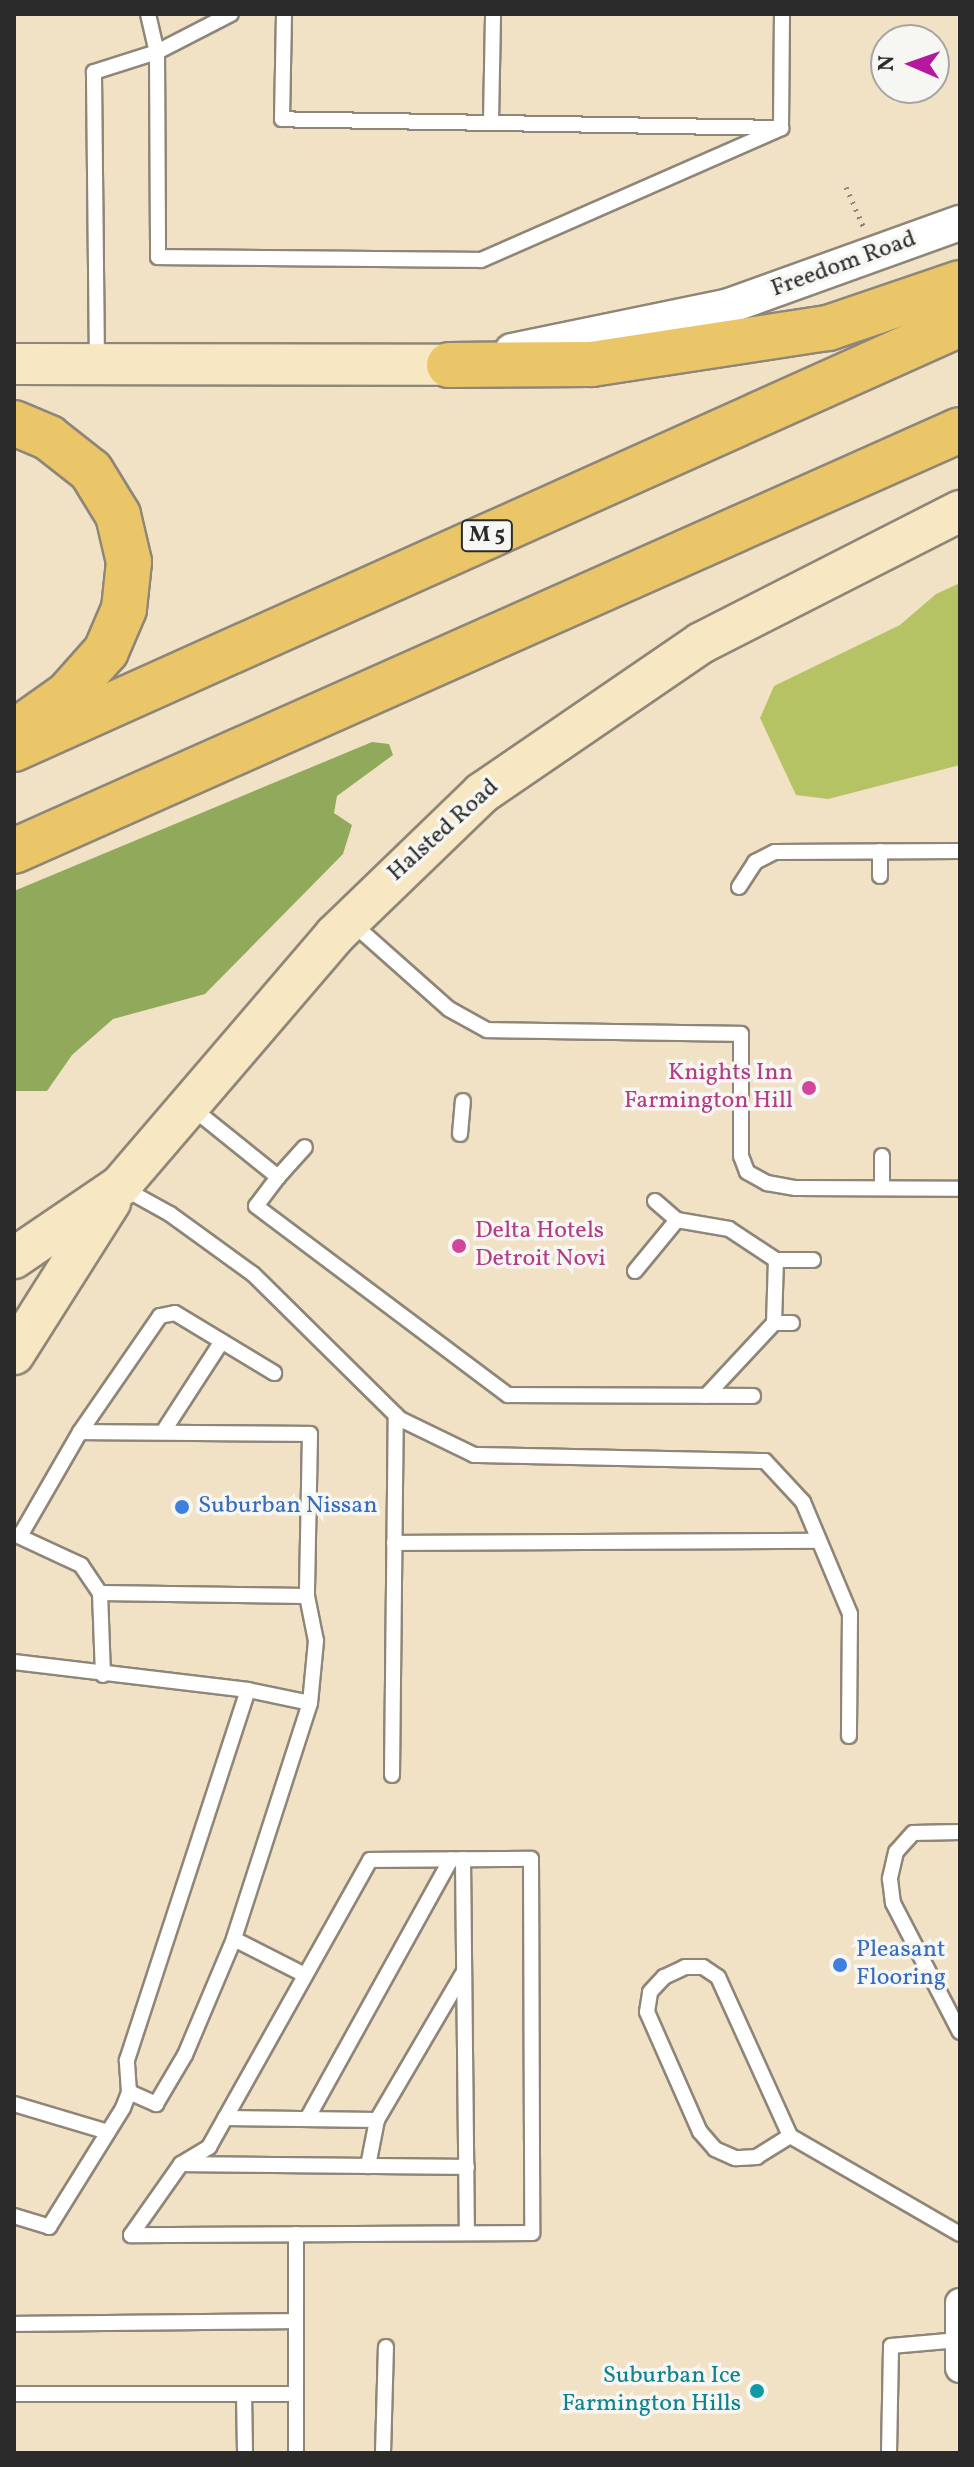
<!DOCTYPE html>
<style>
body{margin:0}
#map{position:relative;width:974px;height:2467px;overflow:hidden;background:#f1e1c5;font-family:Vollkorn,serif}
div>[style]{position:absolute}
.green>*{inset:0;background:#b6c365}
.forest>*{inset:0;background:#90a95a}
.path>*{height:5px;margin-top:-2.5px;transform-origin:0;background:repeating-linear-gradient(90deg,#8e8678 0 2px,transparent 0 8px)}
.roads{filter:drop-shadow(2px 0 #8e8678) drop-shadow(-2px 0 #8e8678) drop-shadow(0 2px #8e8678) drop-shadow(0 -2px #8e8678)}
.service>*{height:14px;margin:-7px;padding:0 7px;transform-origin:7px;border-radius:7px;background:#fff}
.minor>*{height:28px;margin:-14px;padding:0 14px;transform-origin:14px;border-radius:14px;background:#fff}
.tertiary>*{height:34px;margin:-17px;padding:0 17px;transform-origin:17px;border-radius:17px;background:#fff}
.secondary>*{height:40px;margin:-20px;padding:0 20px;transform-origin:20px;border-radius:20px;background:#f7e8c3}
.motorway>*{height:44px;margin:-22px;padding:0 22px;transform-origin:22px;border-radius:22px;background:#ebc669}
.dots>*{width:22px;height:22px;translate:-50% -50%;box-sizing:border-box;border:4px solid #f6f6f2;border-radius:50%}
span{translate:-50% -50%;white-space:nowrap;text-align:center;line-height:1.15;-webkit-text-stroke:7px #f6f6f2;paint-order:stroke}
.shield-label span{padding:2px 6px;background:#f6f6f2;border:2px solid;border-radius:6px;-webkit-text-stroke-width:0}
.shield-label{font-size:22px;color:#2b2b2b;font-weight:700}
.street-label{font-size:24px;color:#2b2b2b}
.hotel-label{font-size:24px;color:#b23c85}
.right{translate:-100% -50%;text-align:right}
.left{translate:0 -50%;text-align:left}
.shop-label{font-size:24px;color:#366cbe}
.culture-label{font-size:24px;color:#0d838f}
.frame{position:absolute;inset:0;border:16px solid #2b2b2b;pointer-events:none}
.north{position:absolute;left:870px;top:24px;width:80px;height:80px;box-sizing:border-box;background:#f6f6f2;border:2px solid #a5a5a2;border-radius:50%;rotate:272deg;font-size:22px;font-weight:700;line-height:32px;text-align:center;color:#2b2b2b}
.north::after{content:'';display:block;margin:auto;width:28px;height:36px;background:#b5179e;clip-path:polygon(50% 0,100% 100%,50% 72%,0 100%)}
</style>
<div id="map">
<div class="green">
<div style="clip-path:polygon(960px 583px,960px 765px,828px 799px,796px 795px,760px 718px,774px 686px,900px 625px,936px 594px)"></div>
</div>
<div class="forest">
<div style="clip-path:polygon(372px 742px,389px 744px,393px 755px,337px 796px,334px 813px,352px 825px,343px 854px,205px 994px,113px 1019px,72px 1055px,47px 1091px,14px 1091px,14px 891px)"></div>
</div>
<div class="path">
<div style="left:846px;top:187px;width:47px;rotate:66.2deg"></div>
</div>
<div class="roads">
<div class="service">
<div style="left:148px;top:14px;width:39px;rotate:77deg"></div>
<div style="left:157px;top:52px;width:83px;rotate:-27.2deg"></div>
<div style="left:491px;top:121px;width:107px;rotate:-88.9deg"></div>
<div style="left:781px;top:128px;width:114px;rotate:-89.5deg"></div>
<div style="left:97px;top:363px;width:291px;rotate:-90.6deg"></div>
<div style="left:94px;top:72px;width:66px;rotate:-17.6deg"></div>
<div style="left:157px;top:52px;width:205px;rotate:89.7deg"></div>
<div style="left:158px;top:257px;width:323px;rotate:0.5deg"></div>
<div style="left:481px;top:260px;width:328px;rotate:-23.7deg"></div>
<div style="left:781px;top:128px;width:499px;rotate:-179deg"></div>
<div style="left:282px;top:119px;width:105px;rotate:-88.9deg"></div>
<div style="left:880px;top:851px;width:25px;rotate:90deg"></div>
<div style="left:739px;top:887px;width:30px;rotate:-57deg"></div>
<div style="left:755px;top:862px;width:22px;rotate:-27deg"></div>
<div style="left:775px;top:852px;width:185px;rotate:-0.3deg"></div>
<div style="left:351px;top:922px;width:131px;rotate:41.6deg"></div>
<div style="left:449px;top:1009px;width:43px;rotate:28.9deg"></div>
<div style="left:487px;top:1030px;width:254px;rotate:0.9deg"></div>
<div style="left:741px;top:1034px;width:122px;rotate:90deg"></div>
<div style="left:741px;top:1156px;width:17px;rotate:69deg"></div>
<div style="left:747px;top:1172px;width:23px;rotate:29deg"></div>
<div style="left:767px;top:1183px;width:29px;rotate:10deg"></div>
<div style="left:796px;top:1188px;width:164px;rotate:0.3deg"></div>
<div style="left:191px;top:1107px;width:112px;rotate:38.8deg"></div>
<div style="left:278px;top:1177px;width:36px;rotate:127deg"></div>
<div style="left:256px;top:1206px;width:315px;rotate:36.9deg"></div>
<div style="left:508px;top:1395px;width:245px;rotate:0.2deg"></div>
<div style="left:460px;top:1134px;width:33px;rotate:-85deg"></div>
<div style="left:882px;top:1156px;width:32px;rotate:90deg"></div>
<div style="left:278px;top:1177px;width:40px;rotate:-48deg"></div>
<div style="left:123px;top:1188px;width:54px;rotate:29deg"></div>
<div style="left:170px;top:1214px;width:102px;rotate:35.9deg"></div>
<div style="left:253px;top:1274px;width:206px;rotate:44.6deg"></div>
<div style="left:400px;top:1419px;width:82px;rotate:25.9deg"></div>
<div style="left:474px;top:1455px;width:291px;rotate:1.2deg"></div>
<div style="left:765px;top:1461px;width:56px;rotate:47.2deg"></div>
<div style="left:803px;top:1502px;width:121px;rotate:67.2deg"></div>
<div style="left:850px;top:1614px;width:122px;rotate:90.5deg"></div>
<div style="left:655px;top:1201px;width:29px;rotate:41deg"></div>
<div style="left:677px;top:1220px;width:53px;rotate:9.8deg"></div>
<div style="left:729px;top:1229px;width:56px;rotate:33.4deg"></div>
<div style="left:776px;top:1260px;width:37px"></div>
<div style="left:635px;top:1271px;width:66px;rotate:-50.5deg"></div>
<div style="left:774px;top:1323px;width:18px"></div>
<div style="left:706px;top:1396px;width:100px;rotate:-47deg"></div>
<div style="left:774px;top:1323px;width:63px;rotate:-88.2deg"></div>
<div style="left:80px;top:1432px;width:141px;rotate:-55.4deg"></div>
<div style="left:160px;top:1316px;width:15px;rotate:-11deg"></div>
<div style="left:175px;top:1313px;width:116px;rotate:31.2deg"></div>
<div style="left:163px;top:1432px;width:108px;rotate:-57deg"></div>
<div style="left:14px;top:1534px;width:74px;rotate:24.8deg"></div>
<div style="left:81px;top:1565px;width:34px;rotate:56deg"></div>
<div style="left:100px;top:1593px;width:82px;rotate:87.9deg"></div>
<div style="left:20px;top:1536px;width:120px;rotate:-60deg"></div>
<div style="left:80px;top:1432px;width:230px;rotate:0.5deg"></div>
<div style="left:310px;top:1434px;width:162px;rotate:91.1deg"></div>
<div style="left:307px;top:1596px;width:207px;rotate:-179.2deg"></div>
<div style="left:394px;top:1543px;width:425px;rotate:-0.3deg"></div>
<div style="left:307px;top:1596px;width:46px;rotate:78.7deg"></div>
<div style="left:316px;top:1641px;width:62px;rotate:95.5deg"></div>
<div style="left:14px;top:1662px;width:236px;rotate:6.8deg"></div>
<div style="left:248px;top:1690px;width:63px;rotate:11.8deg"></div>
<div style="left:310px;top:1703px;width:248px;rotate:107.9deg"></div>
<div style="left:234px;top:1939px;width:80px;rotate:26.9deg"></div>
<div style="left:392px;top:1775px;width:360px;rotate:-89.4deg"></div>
<div style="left:960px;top:1832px;width:47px;rotate:178.8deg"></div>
<div style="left:913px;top:1833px;width:25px;rotate:132deg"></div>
<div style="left:896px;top:1852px;width:28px;rotate:103deg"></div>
<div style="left:890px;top:1879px;width:24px;rotate:83deg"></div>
<div style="left:893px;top:1903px;width:145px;rotate:62.6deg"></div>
<div style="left:463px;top:1859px;width:374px;rotate:89.4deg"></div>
<div style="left:531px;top:1859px;width:374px;rotate:89.8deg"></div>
<div style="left:532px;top:2233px;width:401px;rotate:179.7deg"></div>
<div style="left:131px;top:2235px;width:87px;rotate:-54.8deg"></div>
<div style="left:181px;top:2164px;width:33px;rotate:-31deg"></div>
<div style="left:209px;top:2147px;width:329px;rotate:-60.7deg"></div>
<div style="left:370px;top:1860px;width:161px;rotate:-0.4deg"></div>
<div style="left:129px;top:2092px;width:30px;rotate:24deg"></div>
<div style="left:156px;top:2104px;width:57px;rotate:-59.4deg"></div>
<div style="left:185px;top:2055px;width:126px;rotate:-67.1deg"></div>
<div style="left:14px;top:2104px;width:98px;rotate:16.6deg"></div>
<div style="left:225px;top:2118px;width:152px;rotate:0.8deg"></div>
<div style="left:377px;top:2120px;width:47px;rotate:101.1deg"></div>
<div style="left:307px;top:2119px;width:297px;rotate:-61deg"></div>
<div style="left:377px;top:2120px;width:172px;rotate:-59.6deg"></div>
<div style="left:790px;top:2136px;width:39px;rotate:148deg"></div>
<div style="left:757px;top:2157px;width:22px;rotate:177deg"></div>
<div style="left:735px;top:2158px;width:22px;rotate:-156deg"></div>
<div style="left:715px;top:2149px;width:23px;rotate:-131deg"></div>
<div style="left:700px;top:2132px;width:131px;rotate:-113.8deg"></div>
<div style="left:647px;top:2012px;width:20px;rotate:-81deg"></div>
<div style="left:650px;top:1992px;width:21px;rotate:-47deg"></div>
<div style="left:664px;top:1977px;width:23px;rotate:-25deg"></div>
<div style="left:685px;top:1967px;width:18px"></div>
<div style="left:703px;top:1967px;width:18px;rotate:34deg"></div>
<div style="left:718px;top:1977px;width:175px;rotate:65.6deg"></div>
<div style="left:790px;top:2136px;width:196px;rotate:30deg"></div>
<div style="left:181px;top:2164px;width:286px;rotate:0.6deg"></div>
<div style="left:14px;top:2216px;width:37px;rotate:17deg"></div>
<div style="left:49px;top:2227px;width:140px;rotate:-58.1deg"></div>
<div style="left:123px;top:2108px;width:17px;rotate:-69deg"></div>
<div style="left:129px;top:2092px;width:32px;rotate:-94deg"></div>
<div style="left:127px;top:2060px;width:389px;rotate:-71.9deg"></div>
<div style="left:296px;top:2234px;width:219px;rotate:90deg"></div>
<div style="left:14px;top:2324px;width:282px;rotate:-0.6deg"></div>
<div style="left:14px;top:2394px;width:282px"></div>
<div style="left:244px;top:2394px;width:59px;rotate:89deg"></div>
<div style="left:383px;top:2453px;width:106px;rotate:-88.4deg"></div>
<div style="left:889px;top:2453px;width:107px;rotate:-88.9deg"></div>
<div style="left:891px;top:2346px;width:68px;rotate:-5deg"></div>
</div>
<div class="minor">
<div style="left:960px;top:2303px;width:65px;rotate:90deg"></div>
</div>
<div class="tertiary">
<div style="left:512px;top:351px;width:222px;rotate:-11.7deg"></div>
<div style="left:729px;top:306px;width:245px;rotate:-19.8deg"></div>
</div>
<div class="secondary">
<div style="left:14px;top:364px;width:435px;rotate:0.1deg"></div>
<div style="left:14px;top:1258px;width:128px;rotate:-34.2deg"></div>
<div style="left:120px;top:1186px;width:330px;rotate:-49.4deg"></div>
<div style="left:335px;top:935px;width:204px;rotate:-44deg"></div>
<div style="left:482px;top:793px;width:265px;rotate:-34.4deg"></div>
<div style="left:701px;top:643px;width:291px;rotate:-27deg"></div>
<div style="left:14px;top:1354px;width:180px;rotate:-57.7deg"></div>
</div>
<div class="motorway">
<div style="left:449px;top:365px;width:143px;rotate:-0.4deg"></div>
<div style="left:592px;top:364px;width:239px;rotate:-8.7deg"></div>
<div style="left:828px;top:328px;width:139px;rotate:-18.8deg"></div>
<div style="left:14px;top:423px;width:38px;rotate:23deg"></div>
<div style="left:49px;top:438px;width:53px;rotate:38.2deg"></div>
<div style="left:91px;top:471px;width:52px;rotate:58.5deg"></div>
<div style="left:118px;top:515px;width:48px;rotate:76.8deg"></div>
<div style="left:129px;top:562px;width:47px;rotate:96.1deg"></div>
<div style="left:124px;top:609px;width:46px;rotate:113.2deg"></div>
<div style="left:106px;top:651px;width:57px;rotate:131.5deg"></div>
<div style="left:68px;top:694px;width:50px;rotate:144.7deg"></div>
<div style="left:14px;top:749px;width:1037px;rotate:-24.19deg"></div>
<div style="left:14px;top:851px;width:1035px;rotate:-23.99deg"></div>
</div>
</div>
<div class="dots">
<div style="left:809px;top:1088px;background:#d1479c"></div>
<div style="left:459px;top:1246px;background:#d1479c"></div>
<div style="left:182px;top:1507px;background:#3f7fe0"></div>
<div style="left:840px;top:1965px;background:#3f7fe0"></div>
<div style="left:757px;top:2391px;background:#0f9aa8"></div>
</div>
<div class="shield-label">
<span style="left:487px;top:536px">M 5</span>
</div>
<div class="street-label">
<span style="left:844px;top:265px;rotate:-20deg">Freedom Road</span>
<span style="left:444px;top:831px;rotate:-42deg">Halsted Road</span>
</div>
<div class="hotel-label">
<span class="right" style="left:793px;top:1088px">Knights Inn<br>Farmington Hill</span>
<span class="left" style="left:475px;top:1246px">Delta Hotels<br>Detroit Novi</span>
</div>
<div class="shop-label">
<span class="left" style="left:198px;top:1507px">Suburban Nissan</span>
<span class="left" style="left:856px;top:1965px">Pleasant<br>Flooring</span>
</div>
<div class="culture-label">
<span class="right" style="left:741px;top:2391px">Suburban Ice<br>Farmington Hills</span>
</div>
<div class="frame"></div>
<div class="north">N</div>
</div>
